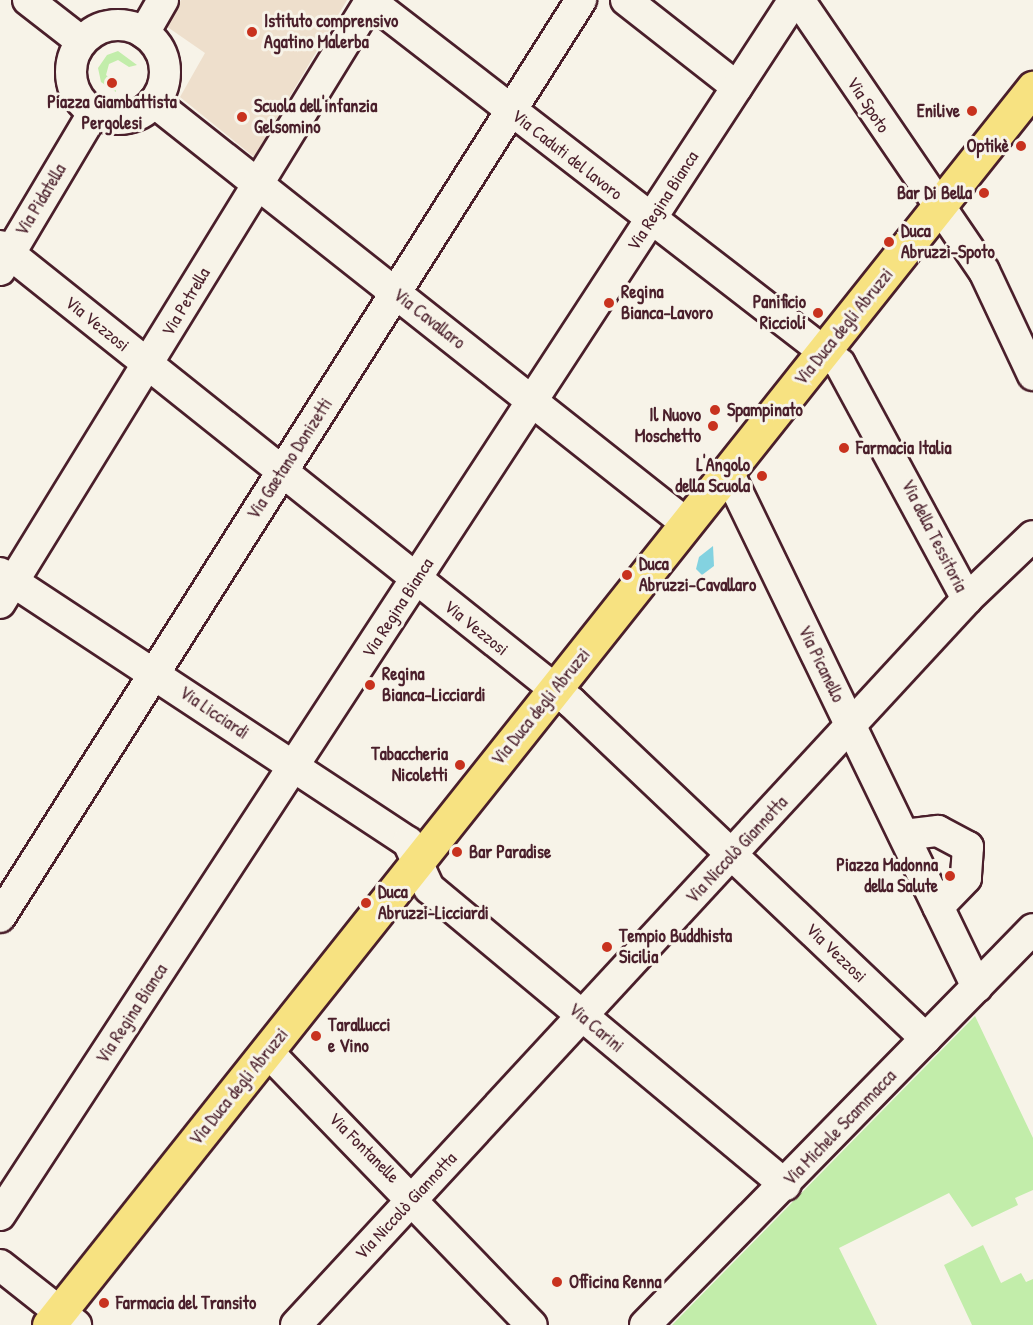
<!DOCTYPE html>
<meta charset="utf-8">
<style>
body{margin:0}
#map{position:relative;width:1033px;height:1325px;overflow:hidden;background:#f7f3e8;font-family:"Patrick Hand",sans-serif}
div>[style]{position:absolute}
.built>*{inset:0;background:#eedfcc}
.green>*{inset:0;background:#c2edaa}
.water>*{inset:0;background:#83d2e0}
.roads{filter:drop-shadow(2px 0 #4a1f2b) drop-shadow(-2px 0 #4a1f2b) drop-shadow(0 2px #4a1f2b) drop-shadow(0 -2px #4a1f2b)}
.minor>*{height:30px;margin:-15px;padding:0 15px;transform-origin:15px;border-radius:15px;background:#f7f3e8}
.minor>.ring{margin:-15px;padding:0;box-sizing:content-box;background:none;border:30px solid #f7f3e8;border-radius:50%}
.major>*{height:33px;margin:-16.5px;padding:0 16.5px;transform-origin:16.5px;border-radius:16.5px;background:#f7e281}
.dots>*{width:16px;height:16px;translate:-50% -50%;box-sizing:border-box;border:3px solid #f7f3e8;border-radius:50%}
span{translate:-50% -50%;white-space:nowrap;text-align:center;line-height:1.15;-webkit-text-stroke:6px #f7f3e8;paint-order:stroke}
.poi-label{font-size:18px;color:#4a1f2b;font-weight:700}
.left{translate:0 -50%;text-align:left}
.right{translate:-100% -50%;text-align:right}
.street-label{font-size:18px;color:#4a1f2b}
</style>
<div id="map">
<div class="built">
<div style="clip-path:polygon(181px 0,347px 0,254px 157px,180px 97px,205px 53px,166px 26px)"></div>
</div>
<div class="green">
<div style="clip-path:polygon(118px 51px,137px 65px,129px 67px,118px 60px,109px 64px,106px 75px,116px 84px,116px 92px,101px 82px,98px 68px,107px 55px)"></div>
<div style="clip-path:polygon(975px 1016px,1033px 1138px,1033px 1190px,1015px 1198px,1018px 1205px,972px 1227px,949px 1193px,839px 1248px,877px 1325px,672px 1325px)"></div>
<div style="clip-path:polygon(983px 1245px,1001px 1283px,1021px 1273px,1026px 1282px,1033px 1279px,1033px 1325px,972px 1325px,944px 1265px)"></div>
</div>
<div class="water">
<div style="clip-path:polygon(713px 546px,714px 566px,702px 575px,696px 569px,699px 557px)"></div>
</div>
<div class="roads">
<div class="minor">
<div style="left:28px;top:0;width:68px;rotate:37.9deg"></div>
<div style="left:369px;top:0;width:595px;rotate:37.7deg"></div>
<div style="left:840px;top:364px;width:267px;rotate:61.6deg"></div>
<div style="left:626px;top:0;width:141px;rotate:38.1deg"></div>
<div style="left:799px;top:0;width:328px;rotate:55.7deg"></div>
<div style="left:984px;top:271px;width:115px;rotate:64.8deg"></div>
<div class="ring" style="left:71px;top:25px;width:64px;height:64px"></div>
<div style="left:144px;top:33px;width:38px;rotate:-60deg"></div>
<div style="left:154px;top:102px;width:680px;rotate:38.37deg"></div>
<div style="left:0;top:246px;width:731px;rotate:38.61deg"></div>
<div style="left:571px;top:702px;width:489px;rotate:43.5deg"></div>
<div style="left:0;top:270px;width:184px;rotate:-59.3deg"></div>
<div style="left:728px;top:472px;width:572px;rotate:64.2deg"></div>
<div style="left:0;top:573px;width:489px;rotate:33.4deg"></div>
<div style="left:408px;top:842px;width:51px;rotate:65.5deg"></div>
<div style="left:429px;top:888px;width:464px;rotate:39.8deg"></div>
<div style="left:0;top:603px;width:708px;rotate:-58.4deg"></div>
<div style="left:904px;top:835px;width:34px;rotate:-7deg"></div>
<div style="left:938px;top:831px;width:34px;rotate:28deg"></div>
<div style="left:968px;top:847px;width:31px;rotate:94deg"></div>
<div style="left:966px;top:878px;width:40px;rotate:134deg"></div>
<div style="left:0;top:917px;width:1086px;rotate:-57.64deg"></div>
<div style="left:267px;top:1051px;width:381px;rotate:46deg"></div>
<div style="left:0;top:1215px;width:1451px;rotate:-56.84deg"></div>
<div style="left:0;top:1265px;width:97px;rotate:38.3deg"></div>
<div style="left:296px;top:1325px;width:989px;rotate:-47.25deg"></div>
<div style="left:967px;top:599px;width:91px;rotate:-43.7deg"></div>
<div style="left:645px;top:1325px;width:554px;rotate:-45.58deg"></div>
</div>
<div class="major">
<div style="left:49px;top:1325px;width:1581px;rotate:-51.5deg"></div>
</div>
</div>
<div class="dots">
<div style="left:252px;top:32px;background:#c8321e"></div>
<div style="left:112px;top:83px;background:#c8321e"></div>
<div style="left:972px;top:111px;background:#c8321e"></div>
<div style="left:242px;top:117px;background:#c8321e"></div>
<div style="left:1021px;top:146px;background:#c8321e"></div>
<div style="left:984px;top:193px;background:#c8321e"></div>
<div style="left:889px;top:242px;background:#c8321e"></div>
<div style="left:609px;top:303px;background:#c8321e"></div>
<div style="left:818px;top:313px;background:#c8321e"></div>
<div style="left:715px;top:410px;background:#c8321e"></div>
<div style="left:713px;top:426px;background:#c8321e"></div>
<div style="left:844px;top:448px;background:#c8321e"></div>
<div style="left:762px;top:476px;background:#c8321e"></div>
<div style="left:627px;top:575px;background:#c8321e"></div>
<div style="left:370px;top:685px;background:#c8321e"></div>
<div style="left:460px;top:765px;background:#c8321e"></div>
<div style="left:457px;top:852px;background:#c8321e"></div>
<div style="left:950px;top:876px;background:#c8321e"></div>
<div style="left:366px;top:903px;background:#c8321e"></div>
<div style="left:607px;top:947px;background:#c8321e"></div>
<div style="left:316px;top:1036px;background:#c8321e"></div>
<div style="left:557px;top:1282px;background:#c8321e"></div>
<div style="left:104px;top:1303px;background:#c8321e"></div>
</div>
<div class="poi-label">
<span class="left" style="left:264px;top:32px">Istituto comprensivo<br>Agatino Malerba</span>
<span style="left:112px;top:113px">Piazza Giambattista<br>Pergolesi</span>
<span class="left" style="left:254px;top:117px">Scuola dell'infanzia<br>Gelsomino</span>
<span class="right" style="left:960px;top:111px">Enilive</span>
<span class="right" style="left:1009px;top:146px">Optikè</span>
<span class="right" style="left:972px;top:193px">Bar Di Bella</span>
<span class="left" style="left:901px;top:242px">Duca<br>Abruzzi-Spoto</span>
<span class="left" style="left:621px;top:303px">Regina<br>Bianca-Lavoro</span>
<span class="right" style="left:806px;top:313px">Panificio<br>Riccioli</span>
<span class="left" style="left:727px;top:410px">Spampinato</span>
<span class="right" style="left:701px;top:426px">Il Nuovo<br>Moschetto</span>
<span class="left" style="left:856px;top:448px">Farmacia Italia</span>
<span class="right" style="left:750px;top:476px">L'Angolo<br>della Scuola</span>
<span class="left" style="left:639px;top:575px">Duca<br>Abruzzi-Cavallaro</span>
<span class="left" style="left:382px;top:685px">Regina<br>Bianca-Licciardi</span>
<span class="right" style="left:448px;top:765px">Tabaccheria<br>Nicoletti</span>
<span class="left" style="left:469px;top:852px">Bar Paradise</span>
<span class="right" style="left:938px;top:876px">Piazza Madonna<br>della Salute</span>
<span class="left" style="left:378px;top:903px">Duca<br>Abruzzi-Licciardi</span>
<span class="left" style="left:619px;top:947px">Tempio Buddhista<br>Sicilia</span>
<span class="left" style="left:328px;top:1036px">Tarallucci<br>e Vino</span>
<span class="left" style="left:569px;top:1282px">Officina Renna</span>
<span class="left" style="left:116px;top:1303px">Farmacia del Transito</span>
</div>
<div class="street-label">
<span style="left:868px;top:105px;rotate:57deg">Via Spoto</span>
<span style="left:567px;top:155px;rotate:38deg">Via Caduti del lavoro</span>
<span style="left:41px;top:200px;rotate:-59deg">Via Pidatella</span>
<span style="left:663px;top:201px;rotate:-57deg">Via Regina Bianca</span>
<span style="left:186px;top:302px;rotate:-59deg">Via Petrella</span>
<span style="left:429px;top:319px;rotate:38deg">Via Cavallaro</span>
<span style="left:97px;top:324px;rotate:39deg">Via Vezzosi</span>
<span style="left:844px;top:327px;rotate:-51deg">Via Duca degli Abruzzi</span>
<span style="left:290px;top:459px;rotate:-57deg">Via Gaetano Donizetti</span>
<span style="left:934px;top:536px;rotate:63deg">Via della Tessitoria</span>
<span style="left:398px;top:608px;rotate:-57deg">Via Regina Bianca</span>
<span style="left:476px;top:628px;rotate:39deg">Via Vezzosi</span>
<span style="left:821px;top:664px;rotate:64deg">Via Picanello</span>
<span style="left:541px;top:707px;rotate:-51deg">Via Duca degli Abruzzi</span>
<span style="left:214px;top:713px;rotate:34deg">Via Licciardi</span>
<span style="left:737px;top:850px;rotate:-47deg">Via Niccolò Giannotta</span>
<span style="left:836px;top:953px;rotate:44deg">Via Vezzosi</span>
<span style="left:132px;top:1014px;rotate:-57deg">Via Regina Bianca</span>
<span style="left:596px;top:1028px;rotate:40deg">Via Carini</span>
<span style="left:239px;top:1087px;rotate:-51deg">Via Duca degli Abruzzi</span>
<span style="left:840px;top:1128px;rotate:-46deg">Via Michele Scammacca</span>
<span style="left:364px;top:1148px;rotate:45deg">Via Fontanelle</span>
<span style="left:406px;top:1206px;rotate:-47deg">Via Niccolò Giannotta</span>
</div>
</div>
